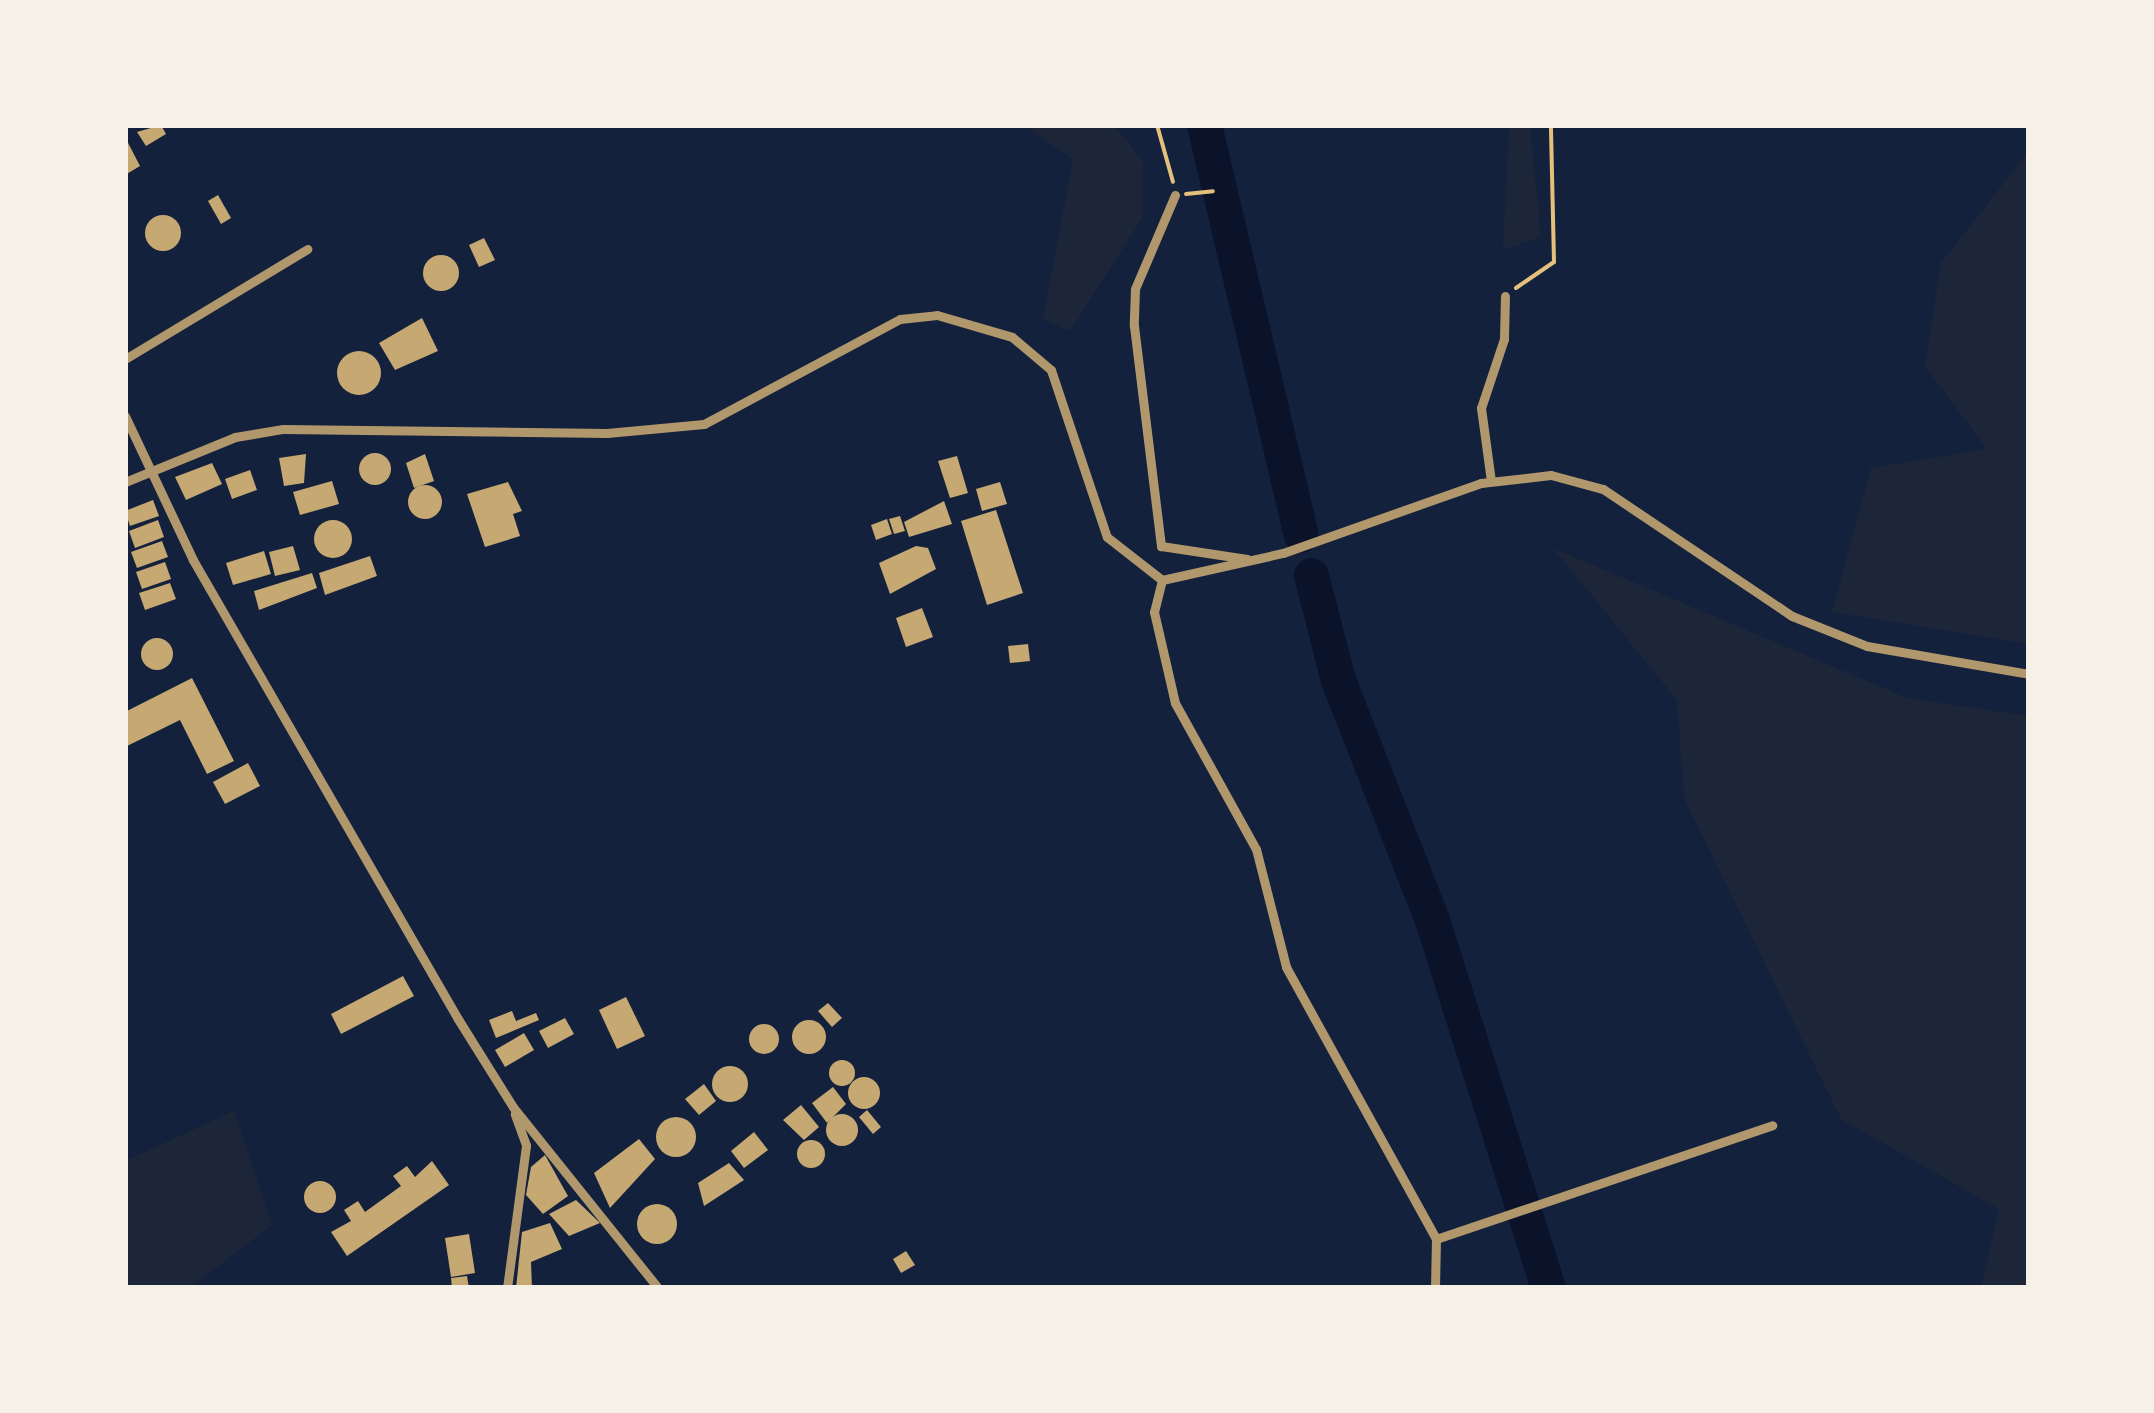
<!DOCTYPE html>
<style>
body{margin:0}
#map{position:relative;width:2154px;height:1413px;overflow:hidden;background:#14213d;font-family:"Times New Roman",serif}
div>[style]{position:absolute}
.green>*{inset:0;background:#1d2539}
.river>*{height:35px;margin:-17.5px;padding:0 17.5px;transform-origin:17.5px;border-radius:17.5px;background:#0b132b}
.building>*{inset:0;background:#c6a872}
.round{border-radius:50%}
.path>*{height:4px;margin:-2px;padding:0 2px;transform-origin:2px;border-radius:2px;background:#e5c07b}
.minor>*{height:9px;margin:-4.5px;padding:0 4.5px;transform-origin:4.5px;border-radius:4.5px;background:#b1986c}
span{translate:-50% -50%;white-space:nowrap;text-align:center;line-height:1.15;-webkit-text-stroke:9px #f6f1e7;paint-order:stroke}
.frame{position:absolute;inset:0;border:128px solid #f6f1e7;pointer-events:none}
</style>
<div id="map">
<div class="green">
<div style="clip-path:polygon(1024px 125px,1114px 125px,1143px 161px,1142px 218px,1070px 331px,1043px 319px,1073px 159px)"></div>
<div style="clip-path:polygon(1509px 125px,1530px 125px,1541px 237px,1503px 250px)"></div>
<div style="clip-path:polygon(2029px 151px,2029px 644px,1832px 612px,1871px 468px,1987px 449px,1925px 366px,1941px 263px)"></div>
<div style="clip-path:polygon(1553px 548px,1907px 698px,2029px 716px,2029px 1288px,1981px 1288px,1999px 1209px,1841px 1119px,1684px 798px,1677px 700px)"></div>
<div style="clip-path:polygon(234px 1111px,272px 1225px,190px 1288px,125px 1288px,125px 1161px)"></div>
</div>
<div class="river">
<div style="left:1204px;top:125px;width:421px;rotate:76.7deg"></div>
<div style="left:1311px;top:575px;width:108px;rotate:75.6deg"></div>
<div style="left:1338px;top:680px;width:261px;rotate:68.6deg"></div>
<div style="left:1433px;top:923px;width:383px;rotate:72.5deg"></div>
</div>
<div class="building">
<div style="clip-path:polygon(161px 125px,166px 134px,146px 146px,137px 132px)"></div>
<div style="clip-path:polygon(125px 137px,140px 166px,125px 175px)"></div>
<div style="clip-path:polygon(218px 195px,231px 218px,221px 224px,208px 201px)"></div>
<div class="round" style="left:145px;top:215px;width:36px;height:36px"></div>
<div style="clip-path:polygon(484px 238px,495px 260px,479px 267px,469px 245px)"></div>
<div class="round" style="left:423px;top:255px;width:36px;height:36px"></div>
<div style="clip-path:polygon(422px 318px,438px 351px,395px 370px,379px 343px)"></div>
<div class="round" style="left:337px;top:351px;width:44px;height:44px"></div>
<div class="round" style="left:359px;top:453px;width:32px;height:32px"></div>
<div style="clip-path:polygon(306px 454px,304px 483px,284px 486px,279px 458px)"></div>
<div style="clip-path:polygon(425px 454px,434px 481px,414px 488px,406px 463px)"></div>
<div style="clip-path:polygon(957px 456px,968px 493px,950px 498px,938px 461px)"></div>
<div style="clip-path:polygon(212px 463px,222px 484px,186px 500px,175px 477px)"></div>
<div style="clip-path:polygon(250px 470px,257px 490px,232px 499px,225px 479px)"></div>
<div style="clip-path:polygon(332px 481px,339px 504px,300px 515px,293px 492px)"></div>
<div style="clip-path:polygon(508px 482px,522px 511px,513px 514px,520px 536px,485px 547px,467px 494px)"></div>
<div style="clip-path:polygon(1000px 482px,1007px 504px,982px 511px,976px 489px)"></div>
<div class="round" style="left:408px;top:485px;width:34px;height:34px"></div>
<div style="clip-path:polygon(153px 500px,159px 516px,130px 526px,125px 511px)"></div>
<div style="clip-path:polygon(944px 501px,952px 524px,909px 537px,904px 522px)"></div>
<div style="clip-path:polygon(996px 510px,1023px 593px,987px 605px,961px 521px)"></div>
<div style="clip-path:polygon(900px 516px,905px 531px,894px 534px,889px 519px)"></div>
<div style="clip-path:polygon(887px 519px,892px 534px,876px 540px,871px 525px)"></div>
<div style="clip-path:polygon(158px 520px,164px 537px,135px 548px,129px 531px)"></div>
<div class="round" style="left:314px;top:520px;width:38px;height:38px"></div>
<div style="clip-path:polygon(162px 541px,168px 557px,137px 568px,131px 552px)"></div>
<div style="clip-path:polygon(293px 546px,300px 570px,275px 576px,269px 552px)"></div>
<div style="clip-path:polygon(916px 546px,928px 548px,936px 569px,890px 594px,879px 563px)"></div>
<div style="clip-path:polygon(264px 551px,271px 574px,233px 585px,226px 563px)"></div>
<div style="clip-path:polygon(370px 556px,377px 576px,325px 595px,319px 573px)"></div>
<div style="clip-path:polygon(165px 562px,171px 579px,142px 589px,136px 572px)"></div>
<div style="clip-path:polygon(312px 573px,317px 588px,259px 610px,254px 591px)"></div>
<div style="clip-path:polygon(170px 583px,176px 599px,145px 610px,139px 593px)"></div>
<div style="clip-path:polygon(922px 608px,933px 637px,906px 647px,896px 618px)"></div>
<div class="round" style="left:141px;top:638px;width:32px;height:32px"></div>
<div style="clip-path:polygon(1028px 644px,1030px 661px,1010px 663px,1008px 646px)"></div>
<div style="clip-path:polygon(192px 678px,234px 761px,207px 774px,180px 720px,125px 747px,125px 712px)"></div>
<div style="clip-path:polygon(248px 763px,260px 786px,225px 804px,213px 782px)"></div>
<div style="clip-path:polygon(403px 976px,414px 996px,341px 1034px,331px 1014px)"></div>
<div style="clip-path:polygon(626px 997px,645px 1036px,617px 1049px,599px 1010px)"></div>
<div style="clip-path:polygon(828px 1003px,842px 1018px,832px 1027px,818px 1011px)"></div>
<div style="clip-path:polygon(512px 1011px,516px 1021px,536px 1013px,539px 1020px,496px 1038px,489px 1020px)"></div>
<div style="clip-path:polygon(565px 1018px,574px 1034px,548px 1048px,539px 1031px)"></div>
<div class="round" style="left:792px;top:1020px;width:34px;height:34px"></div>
<div class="round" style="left:749px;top:1024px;width:30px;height:30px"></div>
<div style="clip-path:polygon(524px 1033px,534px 1050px,505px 1067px,495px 1050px)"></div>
<div class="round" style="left:829px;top:1060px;width:26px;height:26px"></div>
<div class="round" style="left:712px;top:1066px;width:36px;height:36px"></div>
<div class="round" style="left:848px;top:1077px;width:32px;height:32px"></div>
<div style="clip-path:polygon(704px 1084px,716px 1101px,699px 1115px,685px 1099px)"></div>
<div style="clip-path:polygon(833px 1087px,846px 1104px,827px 1123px,812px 1103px)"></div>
<div style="clip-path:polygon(801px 1105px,819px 1127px,804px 1140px,783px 1120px)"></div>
<div style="clip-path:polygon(867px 1110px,881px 1127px,873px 1134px,859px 1117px)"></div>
<div class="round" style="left:826px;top:1114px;width:32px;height:32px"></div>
<div class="round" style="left:656px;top:1117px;width:40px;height:40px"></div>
<div style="clip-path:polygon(754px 1132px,768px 1150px,744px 1168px,731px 1151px)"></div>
<div style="clip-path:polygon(639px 1139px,655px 1159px,610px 1208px,594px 1173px)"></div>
<div class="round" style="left:797px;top:1140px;width:28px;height:28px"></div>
<div style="clip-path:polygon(545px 1155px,568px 1196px,543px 1214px,526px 1195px,531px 1167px)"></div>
<div style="clip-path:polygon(432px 1161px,449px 1185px,347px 1256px,331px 1232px,351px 1221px,344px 1210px,358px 1201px,365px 1212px,401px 1186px,393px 1176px,407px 1166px,415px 1177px)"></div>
<div style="clip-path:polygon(729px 1163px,744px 1180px,704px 1206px,698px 1183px)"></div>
<div class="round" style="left:304px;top:1181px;width:32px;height:32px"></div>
<div style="clip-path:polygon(576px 1200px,600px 1223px,569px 1236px,549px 1214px)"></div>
<div class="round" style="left:637px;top:1204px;width:40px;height:40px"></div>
<div style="clip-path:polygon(550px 1223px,562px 1249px,531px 1262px,532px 1288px,516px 1288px,522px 1232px)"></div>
<div style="clip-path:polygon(469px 1234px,475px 1273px,451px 1277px,445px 1238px)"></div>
<div style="clip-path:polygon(906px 1251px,915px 1265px,901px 1273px,893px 1259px)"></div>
<div style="clip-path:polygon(467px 1276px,469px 1288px,452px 1288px,451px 1278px)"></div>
</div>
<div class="path">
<div style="left:1157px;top:125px;width:59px;rotate:74.3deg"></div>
<div style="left:1186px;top:194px;width:27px;rotate:-6deg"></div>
<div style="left:1516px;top:288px;width:46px;rotate:-34.4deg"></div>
<div style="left:1554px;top:262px;width:137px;rotate:-91.3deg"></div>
</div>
<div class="minor">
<div style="left:1175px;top:195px;width:102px;rotate:113.1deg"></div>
<div style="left:1135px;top:289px;width:37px;rotate:92deg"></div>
<div style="left:1134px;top:326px;width:222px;rotate:83deg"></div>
<div style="left:1161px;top:546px;width:87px;rotate:8.6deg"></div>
<div style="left:125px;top:359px;width:213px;rotate:-31.1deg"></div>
<div style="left:125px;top:416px;width:159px;rotate:64.7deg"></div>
<div style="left:193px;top:560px;width:530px;rotate:60deg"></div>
<div style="left:458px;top:1019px;width:104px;rotate:58deg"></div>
<div style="left:513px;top:1107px;width:232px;rotate:51.3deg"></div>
<div style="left:1491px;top:481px;width:74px;rotate:-97.8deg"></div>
<div style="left:1481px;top:408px;width:73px;rotate:-71.6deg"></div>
<div style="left:1504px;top:339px;width:43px;rotate:-88.7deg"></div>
<div style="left:125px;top:482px;width:119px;rotate:-22.2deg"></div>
<div style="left:235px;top:437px;width:49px;rotate:-9.5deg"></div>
<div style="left:283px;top:429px;width:324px;rotate:0.7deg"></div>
<div style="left:607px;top:433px;width:97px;rotate:-5.3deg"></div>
<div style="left:704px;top:424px;width:222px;rotate:-28.2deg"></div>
<div style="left:900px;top:319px;width:37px;rotate:-6deg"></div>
<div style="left:937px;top:315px;width:78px;rotate:16.3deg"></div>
<div style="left:1012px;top:337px;width:51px;rotate:40.2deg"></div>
<div style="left:1051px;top:370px;width:176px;rotate:71.5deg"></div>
<div style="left:1107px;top:537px;width:70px;rotate:38deg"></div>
<div style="left:1162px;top:580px;width:124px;rotate:-12.6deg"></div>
<div style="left:1283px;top:553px;width:210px;rotate:-19.5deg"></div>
<div style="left:1481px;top:483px;width:70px;rotate:-6.5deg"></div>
<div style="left:1551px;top:475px;width:54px;rotate:15.1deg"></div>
<div style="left:1603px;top:489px;width:228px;rotate:33.9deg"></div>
<div style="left:1792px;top:616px;width:81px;rotate:21.8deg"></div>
<div style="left:1867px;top:646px;width:164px;rotate:9.8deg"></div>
<div style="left:1162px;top:580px;width:33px;rotate:104deg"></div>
<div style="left:1154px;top:612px;width:93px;rotate:77deg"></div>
<div style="left:1175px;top:703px;width:167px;rotate:61deg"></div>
<div style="left:1256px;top:849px;width:122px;rotate:75.7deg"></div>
<div style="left:1286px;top:967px;width:311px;rotate:61.1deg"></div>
<div style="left:1436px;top:1239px;width:49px;rotate:91.2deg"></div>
<div style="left:1436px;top:1239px;width:355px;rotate:-18.7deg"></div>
<div style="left:507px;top:1288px;width:144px;rotate:-82.4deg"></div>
<div style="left:526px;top:1145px;width:33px;rotate:-110deg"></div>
</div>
<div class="frame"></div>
</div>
